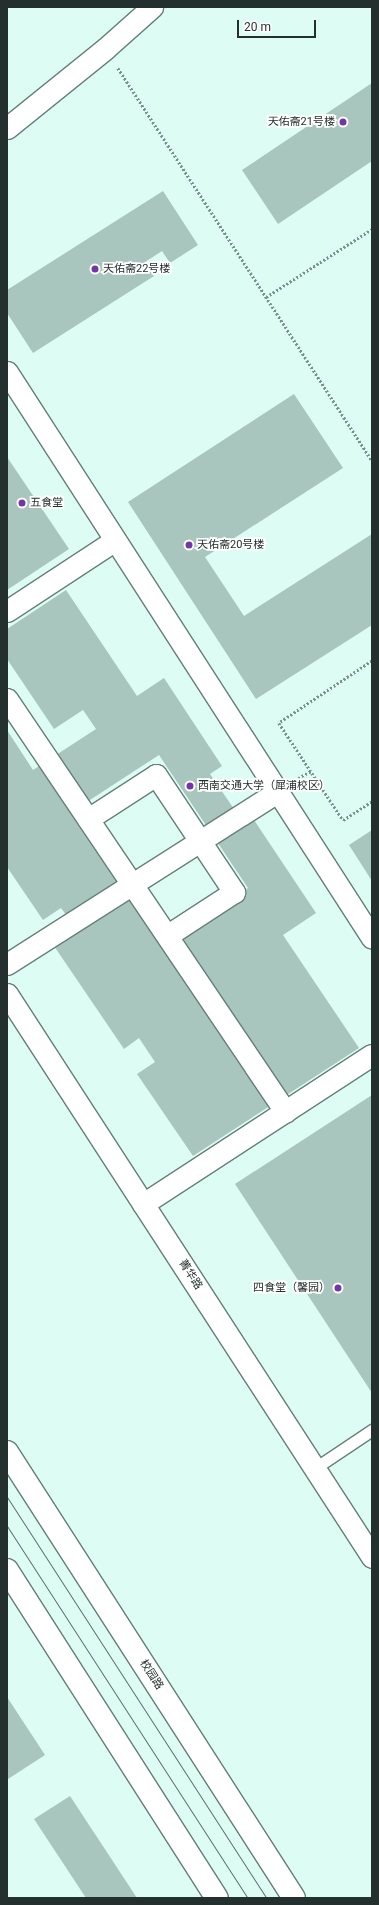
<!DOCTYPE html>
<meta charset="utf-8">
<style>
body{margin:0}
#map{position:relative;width:379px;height:1905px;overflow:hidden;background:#ddfcf4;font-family:Roboto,"Noto Sans SC",sans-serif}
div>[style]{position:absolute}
.building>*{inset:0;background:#a8c5be}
.path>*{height:2.5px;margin-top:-1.25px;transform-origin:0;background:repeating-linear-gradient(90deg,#7c918c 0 2px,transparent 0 4px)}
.roads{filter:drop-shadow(1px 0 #648079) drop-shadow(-1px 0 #648079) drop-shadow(0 1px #648079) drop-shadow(0 -1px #648079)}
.lane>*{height:11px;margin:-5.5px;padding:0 5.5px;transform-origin:5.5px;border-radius:5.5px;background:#fff}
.street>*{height:21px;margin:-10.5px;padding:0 10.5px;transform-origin:10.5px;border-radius:10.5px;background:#fff}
.secondary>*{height:22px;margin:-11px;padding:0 11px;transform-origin:11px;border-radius:11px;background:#fff}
.tram>*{height:1px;margin:-0.5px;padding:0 0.5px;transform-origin:0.5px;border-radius:0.5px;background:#5c6e69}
.dots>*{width:11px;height:11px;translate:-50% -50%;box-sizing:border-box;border:2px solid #fff;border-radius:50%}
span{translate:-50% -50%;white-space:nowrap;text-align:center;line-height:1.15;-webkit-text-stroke:3.5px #fff;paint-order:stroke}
.poi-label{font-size:11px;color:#24302d}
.right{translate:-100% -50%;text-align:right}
.left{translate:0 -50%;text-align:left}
.street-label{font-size:11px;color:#24302d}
.frame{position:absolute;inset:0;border:8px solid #24302d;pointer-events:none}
.scale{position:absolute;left:237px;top:20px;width:79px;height:18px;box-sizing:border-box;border:2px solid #24302d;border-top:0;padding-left:5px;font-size:12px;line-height:14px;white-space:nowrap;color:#24302d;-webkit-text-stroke:3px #fff;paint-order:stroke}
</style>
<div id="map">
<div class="building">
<div style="clip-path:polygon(372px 83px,372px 161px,278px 224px,242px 170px)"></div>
<div style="clip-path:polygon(163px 191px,198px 245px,170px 263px,162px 251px,145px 262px,154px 276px,33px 353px,7px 313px,7px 290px)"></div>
<div style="clip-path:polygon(294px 394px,343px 468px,205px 557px,244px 616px,372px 534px,372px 625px,256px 699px,128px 502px)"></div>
<div style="clip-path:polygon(7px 457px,69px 549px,7px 590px)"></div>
<div style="clip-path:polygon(evenodd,66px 590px,137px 696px,164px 678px,222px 766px,210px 774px,243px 822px,252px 817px,316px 913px,283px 935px,359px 1048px,193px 1156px,137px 1074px,155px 1062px,139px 1038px,124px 1049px,54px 946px,70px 920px,61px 908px,43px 920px,7px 867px,7px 730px,33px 770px,96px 729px,83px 710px,54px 729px,7px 659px,7px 629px,66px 590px,159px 755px,248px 888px,161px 945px,73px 811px,159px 755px)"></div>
<div style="clip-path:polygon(372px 830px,372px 881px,349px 845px)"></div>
<div style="clip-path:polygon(372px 1095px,372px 1393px,235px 1184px)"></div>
<div style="clip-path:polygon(7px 1697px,45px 1755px,8px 1779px,7px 1778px)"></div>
<div style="clip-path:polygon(70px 1796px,137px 1898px,86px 1898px,34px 1819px)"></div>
</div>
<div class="path">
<div style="left:118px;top:68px;width:468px;rotate:57.1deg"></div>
<div style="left:266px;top:297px;width:126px;rotate:-32.7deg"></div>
<div style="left:372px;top:661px;width:112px;rotate:146.3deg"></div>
<div style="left:279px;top:723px;width:116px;rotate:56.6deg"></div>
<div style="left:343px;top:820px;width:35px;rotate:-33deg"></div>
<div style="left:298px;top:778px;width:15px;rotate:-28deg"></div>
</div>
<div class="roads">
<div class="lane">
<div style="left:315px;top:1468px;width:69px;rotate:-33.7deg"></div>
</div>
<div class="street">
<div style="left:7px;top:128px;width:127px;rotate:-38.9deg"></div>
<div style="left:106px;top:48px;width:62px;rotate:-41.7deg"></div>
<div style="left:7px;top:372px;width:673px;rotate:57.18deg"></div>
<div style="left:7px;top:611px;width:129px;rotate:-33.3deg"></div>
<div style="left:7px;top:699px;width:498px;rotate:56deg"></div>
<div style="left:88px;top:819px;width:81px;rotate:-32.9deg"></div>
<div style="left:156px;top:775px;width:141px;rotate:56.3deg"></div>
<div style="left:234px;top:892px;width:79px;rotate:146.9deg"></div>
<div style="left:7px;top:964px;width:320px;rotate:-32.5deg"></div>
<div style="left:7px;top:994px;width:671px;rotate:57.04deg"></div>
<div style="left:143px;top:1204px;width:273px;rotate:-33.1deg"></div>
</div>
<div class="secondary">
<div style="left:7px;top:1452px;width:530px;rotate:57.24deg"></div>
<div style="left:7px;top:1570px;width:389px;rotate:57.4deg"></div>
</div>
</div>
<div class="tram">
<div style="left:7px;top:1497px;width:477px;rotate:57.1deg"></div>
<div style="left:7px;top:1526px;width:443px;rotate:57.1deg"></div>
</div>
<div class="dots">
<div style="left:343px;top:122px;background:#7335ab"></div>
<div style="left:95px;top:269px;background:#7335ab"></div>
<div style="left:22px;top:503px;background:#7335ab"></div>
<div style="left:189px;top:545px;background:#7335ab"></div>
<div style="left:190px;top:786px;background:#7335ab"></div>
<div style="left:338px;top:1288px;background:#7335ab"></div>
</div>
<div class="poi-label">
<span class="right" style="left:335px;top:122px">天佑斋21号楼</span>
<span class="left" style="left:103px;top:269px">天佑斋22号楼</span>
<span class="left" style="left:30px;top:503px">五食堂</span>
<span class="left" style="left:197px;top:545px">天佑斋20号楼</span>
<span class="left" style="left:198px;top:786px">西南交通大学（犀浦校区）</span>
<span class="right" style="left:330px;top:1288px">四食堂（馨园）</span>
</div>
<div class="street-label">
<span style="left:190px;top:1275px;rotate:57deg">菁华路</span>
<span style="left:151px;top:1675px;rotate:57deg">校园路</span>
</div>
<div class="frame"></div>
<div class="scale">20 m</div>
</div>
